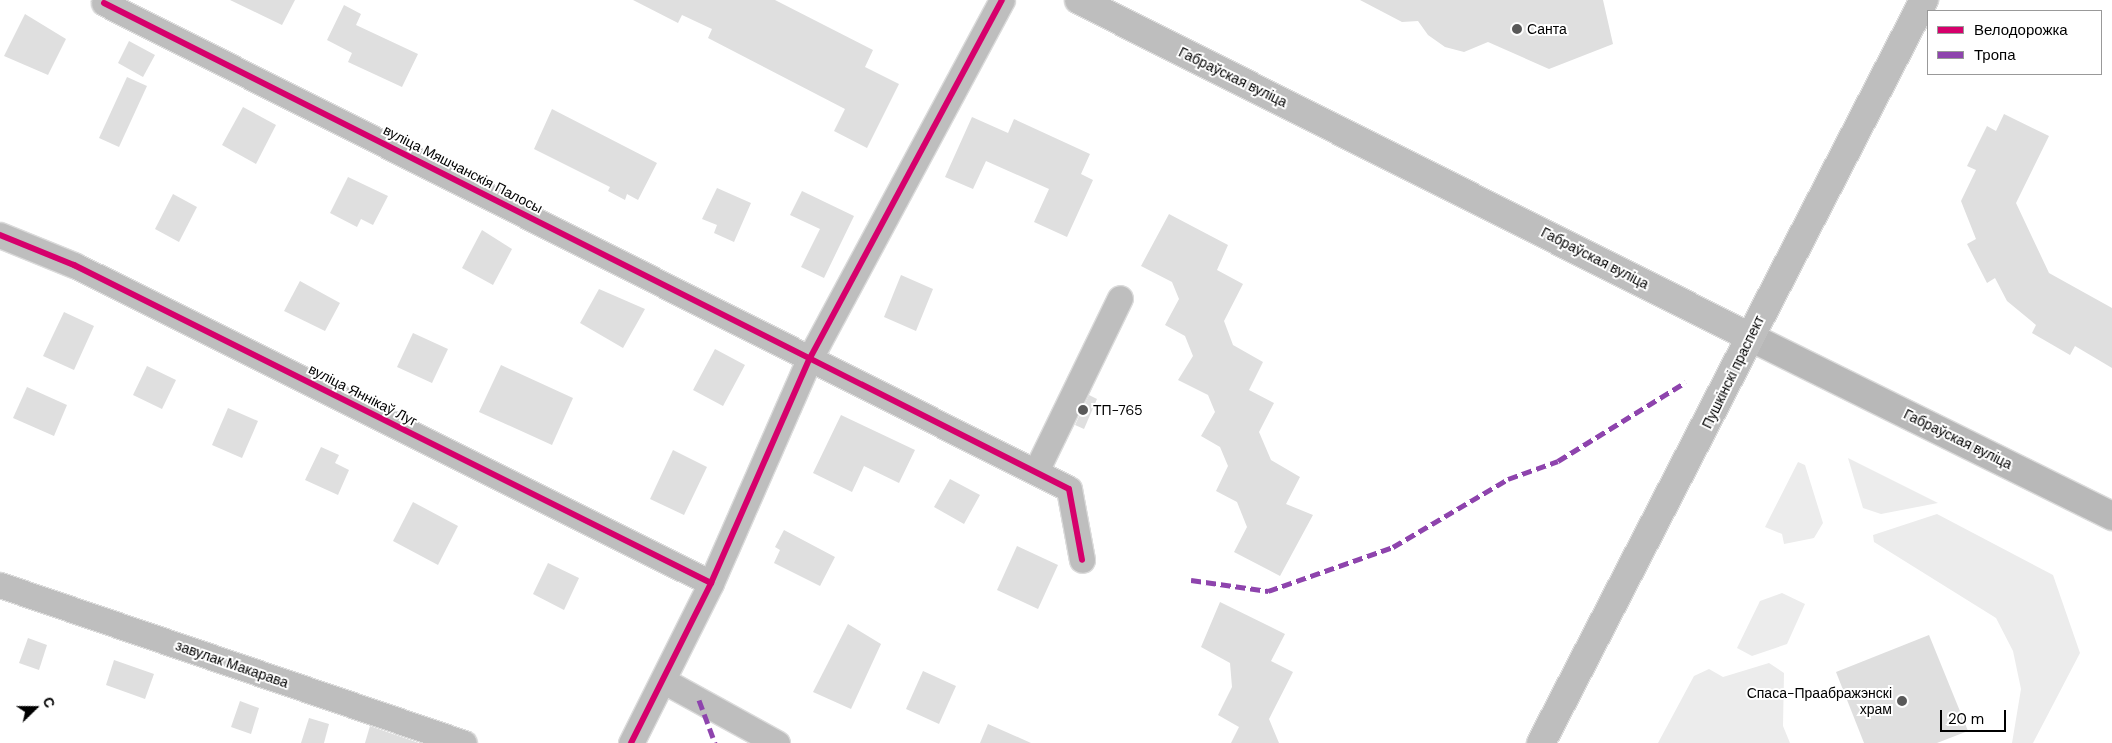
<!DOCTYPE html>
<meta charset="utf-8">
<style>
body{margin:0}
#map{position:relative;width:2112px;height:743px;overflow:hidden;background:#fff;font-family:"DM Sans",sans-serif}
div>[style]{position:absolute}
.green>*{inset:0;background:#ececec}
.building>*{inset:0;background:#dfdfdf}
.roads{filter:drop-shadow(1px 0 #dbdbdb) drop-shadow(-1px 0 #dbdbdb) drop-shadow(0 1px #dbdbdb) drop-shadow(0 -1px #dbdbdb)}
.minor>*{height:25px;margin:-12.5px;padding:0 12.5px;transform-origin:12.5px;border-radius:12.5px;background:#bebebe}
.secondary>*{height:28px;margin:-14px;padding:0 14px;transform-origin:14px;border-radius:14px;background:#b8b8b8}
.primary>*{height:28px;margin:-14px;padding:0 14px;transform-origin:14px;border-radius:14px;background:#bebebe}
.quiet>*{height:5px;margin-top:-2.5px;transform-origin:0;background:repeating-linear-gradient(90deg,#8e44ad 0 10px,transparent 0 15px)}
.cycleway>*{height:6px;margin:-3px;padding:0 3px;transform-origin:3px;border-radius:3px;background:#d6006c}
.dots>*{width:14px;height:14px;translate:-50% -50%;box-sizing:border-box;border:2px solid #fff;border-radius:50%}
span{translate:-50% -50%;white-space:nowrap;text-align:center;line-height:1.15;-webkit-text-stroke:4px #fff;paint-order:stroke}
.poi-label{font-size:14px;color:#000}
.left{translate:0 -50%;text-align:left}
.right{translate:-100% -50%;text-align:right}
.street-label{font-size:14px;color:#000}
.legend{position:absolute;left:1927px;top:10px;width:175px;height:65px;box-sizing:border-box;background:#fff;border:1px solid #999;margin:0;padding:6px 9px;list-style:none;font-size:15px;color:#000}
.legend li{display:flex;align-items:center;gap:10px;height:25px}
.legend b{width:25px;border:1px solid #999}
.north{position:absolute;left:10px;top:683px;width:50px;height:50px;-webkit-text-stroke:4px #fff;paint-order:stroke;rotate:68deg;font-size:14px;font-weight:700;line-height:20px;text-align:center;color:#000}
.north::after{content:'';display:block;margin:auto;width:18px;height:22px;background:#000;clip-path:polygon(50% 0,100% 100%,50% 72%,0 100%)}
.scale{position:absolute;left:1940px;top:710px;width:66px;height:22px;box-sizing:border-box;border:2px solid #000;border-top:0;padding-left:6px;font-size:15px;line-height:18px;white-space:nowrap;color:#000;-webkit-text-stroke:4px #fff;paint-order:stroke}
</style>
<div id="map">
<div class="green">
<div style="clip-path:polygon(1848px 458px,1938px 503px,1881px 514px,1863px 508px)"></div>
<div style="clip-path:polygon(1798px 462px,1805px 465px,1823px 523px,1814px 538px,1784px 544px,1782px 534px,1765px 527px)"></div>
<div style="clip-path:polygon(1937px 514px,2053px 575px,2080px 653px,2033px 743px,2012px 743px,2021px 689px,2013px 651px,1996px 618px,1874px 542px,1873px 535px)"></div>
<div style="clip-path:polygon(1782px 593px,1805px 604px,1787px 644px,1752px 656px,1737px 648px,1760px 601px)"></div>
<div style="clip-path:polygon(1769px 663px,1784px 673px,1783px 726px,1790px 743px,1658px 743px,1694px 676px,1709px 669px,1723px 677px)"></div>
</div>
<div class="building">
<div style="clip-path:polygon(230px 0,295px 0,282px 25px)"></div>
<div style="clip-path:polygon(633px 0,775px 0,873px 50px,865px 67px,899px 84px,867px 148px,834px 131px,845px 109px,708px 38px,712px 29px,682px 15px,678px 23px)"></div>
<div style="clip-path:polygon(1360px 0,1603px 0,1613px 44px,1549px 69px,1488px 42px,1464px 52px,1445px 47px,1428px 35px,1418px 21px,1402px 22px)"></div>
<div style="clip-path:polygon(344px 5px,361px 14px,356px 25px,418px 54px,402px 87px,348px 62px,352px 53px,327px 40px)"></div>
<div style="clip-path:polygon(25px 14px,66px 39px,48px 75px,4px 56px)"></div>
<div style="clip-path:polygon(129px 41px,155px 55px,143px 77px,118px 63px)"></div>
<div style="clip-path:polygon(127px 77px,147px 86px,119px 147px,99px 138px)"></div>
<div style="clip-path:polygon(243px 107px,276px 125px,256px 164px,222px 145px)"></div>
<div style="clip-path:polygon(552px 109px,657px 163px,638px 200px,627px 194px,625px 200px,608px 191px,610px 187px,534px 149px)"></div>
<div style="clip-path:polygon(2004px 114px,2049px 136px,2016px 203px,2049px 273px,2112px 308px,2112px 368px,2075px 346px,2070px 355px,2032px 333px,2036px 325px,2007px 301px,1995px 278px,1987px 283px,1967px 244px,1976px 239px,1961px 201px,1976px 170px,1967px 166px,1987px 126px,1996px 131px)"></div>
<div style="clip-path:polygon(972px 117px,1008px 133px,1014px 119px,1090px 154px,1081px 174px,1093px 180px,1067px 237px,1034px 222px,1049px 189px,986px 161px,973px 189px,945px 177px)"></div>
<div style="clip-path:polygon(348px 177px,388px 196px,373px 225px,361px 219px,357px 227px,330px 213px)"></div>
<div style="clip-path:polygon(717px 188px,751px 203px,734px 242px,714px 233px,717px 225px,702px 219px)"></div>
<div style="clip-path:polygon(802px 191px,854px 216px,824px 278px,801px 267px,820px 229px,790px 215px)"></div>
<div style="clip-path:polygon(173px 194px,197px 207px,179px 242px,155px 229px)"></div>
<div style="clip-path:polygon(1169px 214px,1228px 245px,1217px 270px,1243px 284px,1224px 321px,1233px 345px,1263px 362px,1249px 390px,1274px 403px,1259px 432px,1271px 460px,1300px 477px,1286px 504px,1313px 515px,1280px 576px,1234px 552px,1247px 527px,1237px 502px,1216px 491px,1228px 466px,1220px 447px,1201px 436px,1215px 412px,1208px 395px,1178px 380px,1193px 356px,1185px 336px,1165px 325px,1179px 299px,1172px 282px,1141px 266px)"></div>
<div style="clip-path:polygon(482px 230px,512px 249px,493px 285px,462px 268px)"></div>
<div style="clip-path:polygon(901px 275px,933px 289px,916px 331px,884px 317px)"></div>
<div style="clip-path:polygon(300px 281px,340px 303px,325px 331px,284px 311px)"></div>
<div style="clip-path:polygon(599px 289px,645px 309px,623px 348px,580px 323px)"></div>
<div style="clip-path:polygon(64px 312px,94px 326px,74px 370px,43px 356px)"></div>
<div style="clip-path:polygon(413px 333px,448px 349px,432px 383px,397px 367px)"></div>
<div style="clip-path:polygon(715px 349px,745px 365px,723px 406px,693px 390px)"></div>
<div style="clip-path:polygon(501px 365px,573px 398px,552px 445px,479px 412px)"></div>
<div style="clip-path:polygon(147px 366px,176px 380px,162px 409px,133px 395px)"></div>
<div style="clip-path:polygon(27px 387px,67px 405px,54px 436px,13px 418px)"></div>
<div style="clip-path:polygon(1089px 395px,1097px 399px,1084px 429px,1075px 425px)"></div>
<div style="clip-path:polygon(228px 408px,258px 421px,242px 458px,212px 445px)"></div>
<div style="clip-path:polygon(841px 415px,915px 450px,899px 483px,864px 466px,852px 492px,813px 473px)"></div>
<div style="clip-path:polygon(321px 447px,339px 455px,335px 463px,349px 470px,338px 495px,305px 480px)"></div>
<div style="clip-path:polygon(673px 450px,707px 467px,684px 515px,650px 499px)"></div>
<div style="clip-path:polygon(950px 479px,980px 495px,964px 524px,934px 507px)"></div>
<div style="clip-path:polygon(413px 502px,458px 526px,438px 565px,393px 541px)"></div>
<div style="clip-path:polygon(784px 530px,835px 557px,820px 586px,774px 563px,780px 550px,775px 547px)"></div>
<div style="clip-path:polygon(1017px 546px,1058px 565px,1038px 609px,997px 590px)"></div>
<div style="clip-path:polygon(548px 563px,579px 578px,564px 610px,533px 594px)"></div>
<div style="clip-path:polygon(1220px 602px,1285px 634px,1271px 661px,1293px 672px,1269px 719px,1279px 743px,1231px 743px,1239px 727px,1218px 715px,1232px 687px,1230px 663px,1201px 647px)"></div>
<div style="clip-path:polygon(848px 624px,881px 644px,851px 709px,813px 692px)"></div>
<div style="clip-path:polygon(1929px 635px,1968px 731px,1937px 743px,1864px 743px,1836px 672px)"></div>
<div style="clip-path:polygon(28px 638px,47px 645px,39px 670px,19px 663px)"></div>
<div style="clip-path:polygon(114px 660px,154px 674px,145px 699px,106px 685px)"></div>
<div style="clip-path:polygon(923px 671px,956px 686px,939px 724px,906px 709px)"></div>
<div style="clip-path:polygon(240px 701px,259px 708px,251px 734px,231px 727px)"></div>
<div style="clip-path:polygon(309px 718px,329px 724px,324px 743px,301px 743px)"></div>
<div style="clip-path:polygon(988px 724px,1031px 743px,980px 743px)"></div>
<div style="clip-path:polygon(370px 726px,419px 743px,365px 743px)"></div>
</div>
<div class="roads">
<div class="minor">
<div style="left:104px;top:3px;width:1080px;rotate:26.73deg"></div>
<div style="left:1069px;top:489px;width:72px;rotate:79.6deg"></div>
<div style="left:0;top:235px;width:80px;rotate:22.1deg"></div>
<div style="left:74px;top:265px;width:712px;rotate:26.53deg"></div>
<div style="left:1036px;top:471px;width:192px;rotate:-64.1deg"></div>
<div style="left:0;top:585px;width:490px;rotate:18.8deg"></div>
<div style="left:664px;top:681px;width:129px;rotate:28.8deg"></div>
<div style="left:631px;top:743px;width:179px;rotate:-63.4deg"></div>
<div style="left:711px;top:583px;width:246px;rotate:-66.3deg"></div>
<div style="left:810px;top:358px;width:406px;rotate:-61.8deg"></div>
</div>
<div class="secondary">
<div style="left:1750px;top:337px;width:404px;rotate:26.3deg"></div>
</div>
<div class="primary">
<div style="left:1079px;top:0;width:751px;rotate:26.67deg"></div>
<div style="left:1541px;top:743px;width:836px;rotate:-62.73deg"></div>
</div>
</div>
<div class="quiet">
<div style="left:1191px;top:580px;width:78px;rotate:8.1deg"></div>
<div style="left:1268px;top:591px;width:133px;rotate:-19.4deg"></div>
<div style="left:1393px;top:547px;width:134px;rotate:-30.6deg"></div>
<div style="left:1508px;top:479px;width:53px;rotate:-19.8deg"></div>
<div style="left:1558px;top:461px;width:150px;rotate:-31.7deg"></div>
<div style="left:699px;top:700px;width:46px;rotate:69.6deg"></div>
</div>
<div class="cycleway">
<div style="left:104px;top:3px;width:1080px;rotate:26.73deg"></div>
<div style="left:1069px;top:489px;width:72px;rotate:79.6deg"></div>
<div style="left:0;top:235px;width:80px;rotate:22.1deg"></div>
<div style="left:74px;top:265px;width:712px;rotate:26.53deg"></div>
<div style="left:631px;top:743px;width:179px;rotate:-63.4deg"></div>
<div style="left:711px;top:583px;width:246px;rotate:-66.3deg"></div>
<div style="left:810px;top:358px;width:406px;rotate:-61.8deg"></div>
</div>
<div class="dots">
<div style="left:1517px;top:29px;background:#595959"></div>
<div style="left:1083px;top:410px;background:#595959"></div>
<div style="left:1902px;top:701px;background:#595959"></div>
</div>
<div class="poi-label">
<span class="left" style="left:1527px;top:29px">Санта</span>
<span class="left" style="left:1093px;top:410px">ТП-765</span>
<span class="right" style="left:1892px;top:701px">Спаса-Праабражэнскі<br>храм</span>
</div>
<div class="street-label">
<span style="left:1233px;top:77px;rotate:26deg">Габраўская вуліца</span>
<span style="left:463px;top:169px;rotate:27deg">вуліца Мяшчанскія Палосы</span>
<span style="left:1595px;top:258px;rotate:27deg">Габраўская вуліца</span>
<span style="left:1733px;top:372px;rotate:-64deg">Пушкінскі праспект</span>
<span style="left:363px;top:395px;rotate:27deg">вуліца Яннікаў Луг</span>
<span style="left:1958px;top:439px;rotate:26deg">Габраўская вуліца</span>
<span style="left:232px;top:664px;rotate:19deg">завулак Макарава</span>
</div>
<ul class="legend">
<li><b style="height:6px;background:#d6006c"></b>Велодорожка</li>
<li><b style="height:6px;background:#8e44ad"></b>Тропа</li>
</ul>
<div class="north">С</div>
<div class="scale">20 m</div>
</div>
